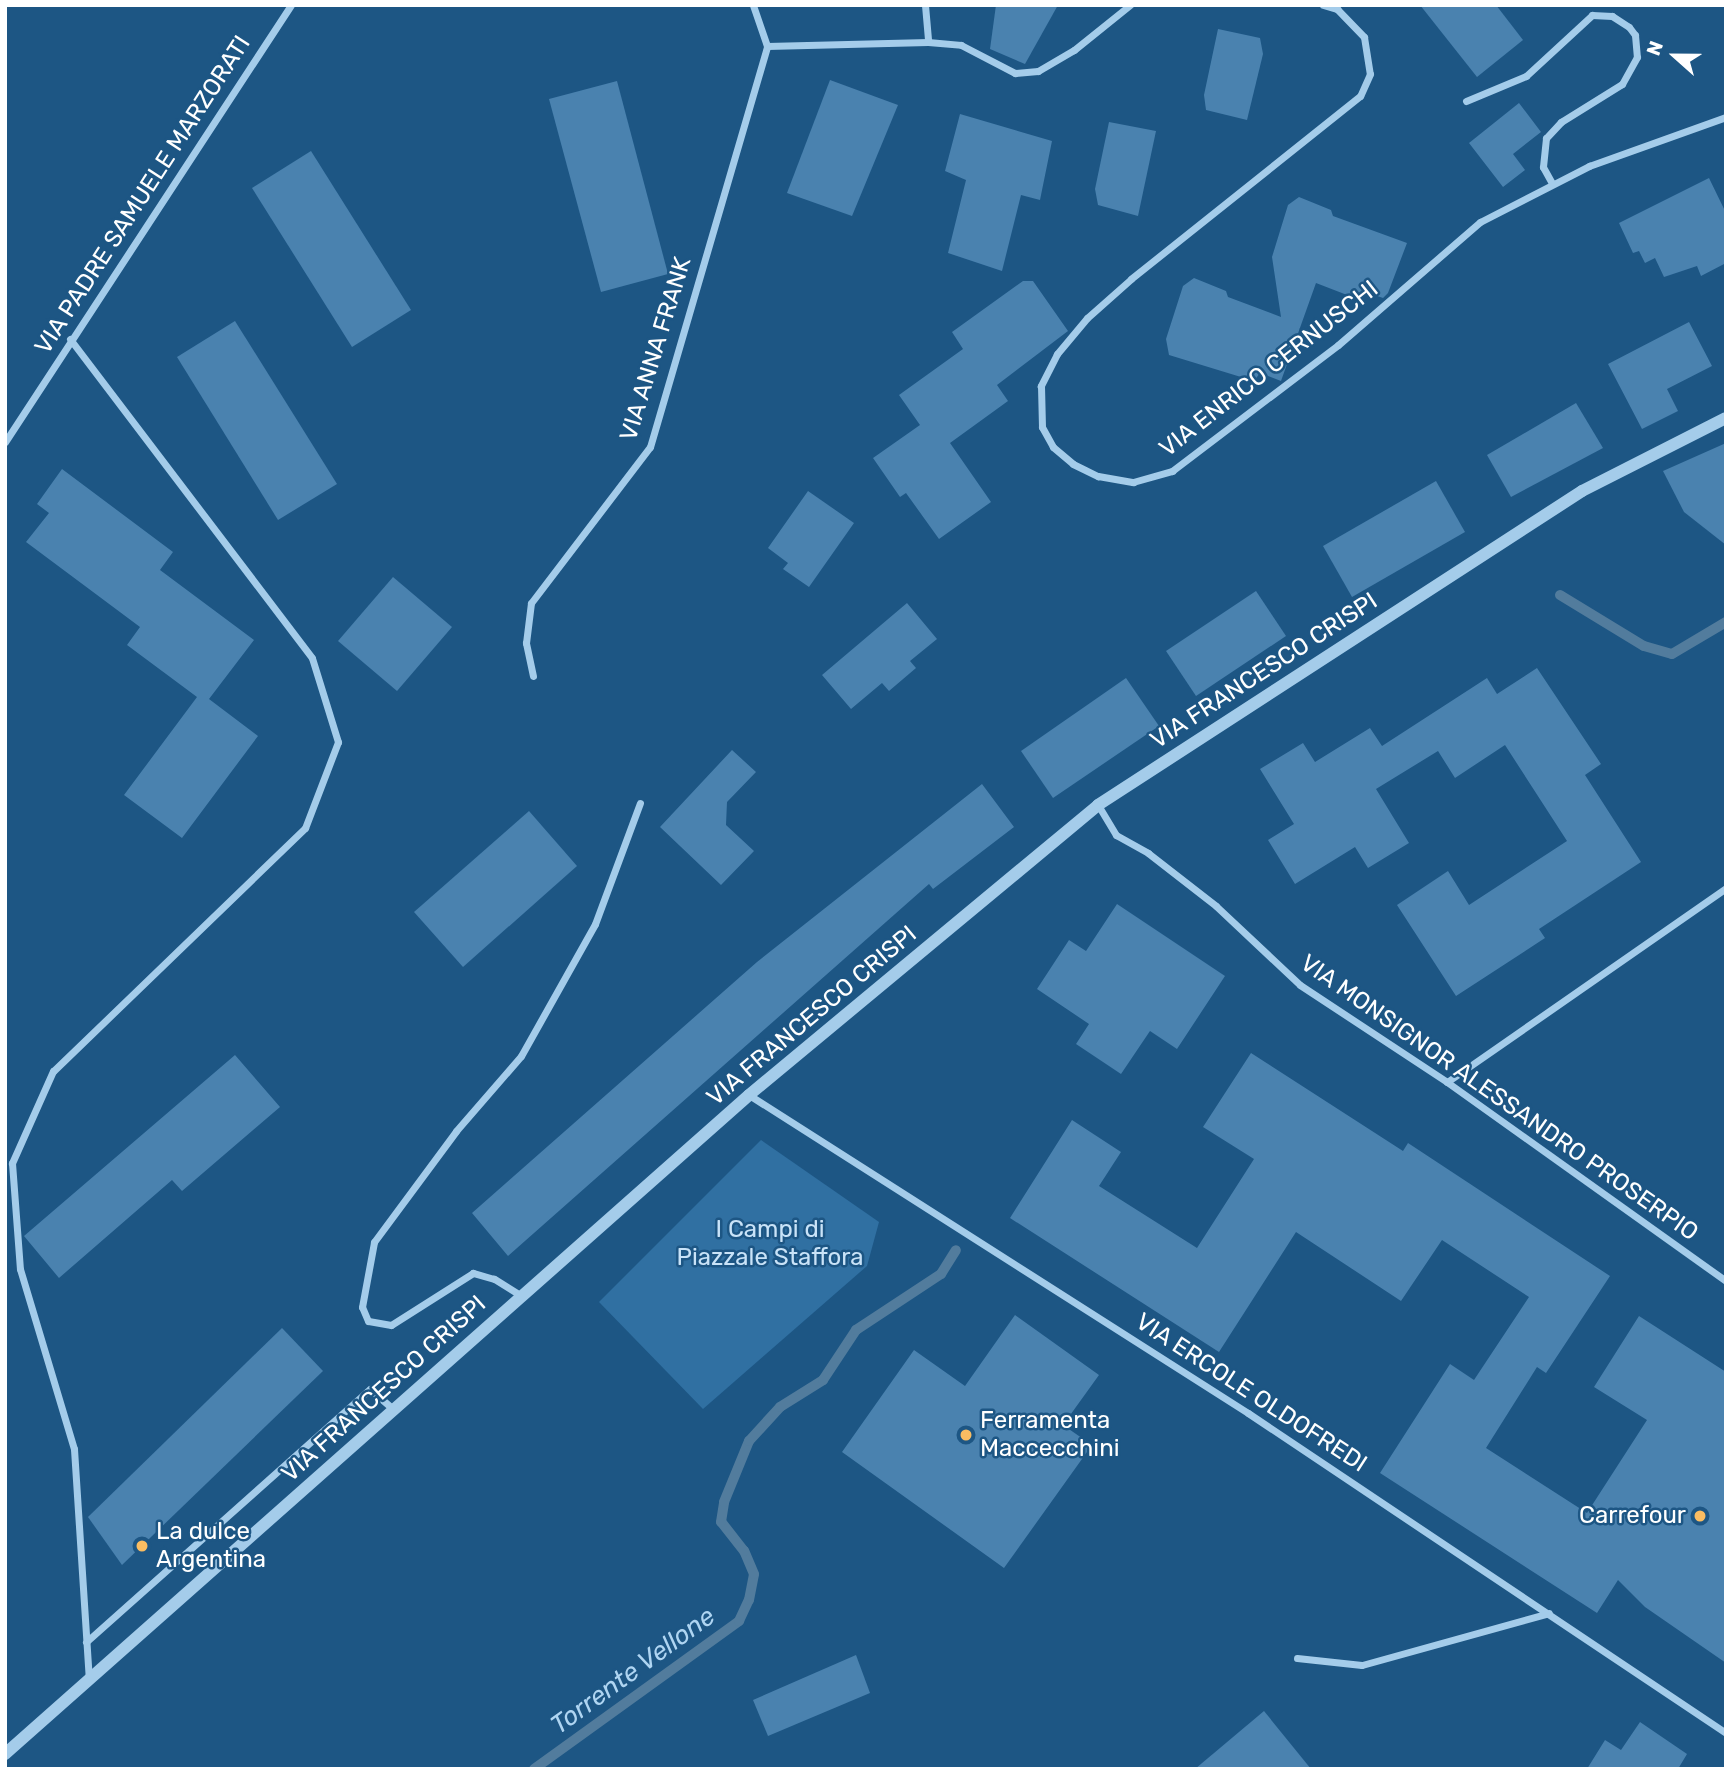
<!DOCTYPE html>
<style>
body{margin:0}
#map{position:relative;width:1731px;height:1774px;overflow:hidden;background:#1d5684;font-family:Rubik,sans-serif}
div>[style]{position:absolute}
.green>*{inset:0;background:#3070a2}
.stream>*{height:10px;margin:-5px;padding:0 5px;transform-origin:5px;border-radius:5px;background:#527c9d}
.building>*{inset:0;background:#4a82af}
.minor>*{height:7px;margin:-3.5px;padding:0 3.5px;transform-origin:3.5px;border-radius:3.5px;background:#a4ccea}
.tertiary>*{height:12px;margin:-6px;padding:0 6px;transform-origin:6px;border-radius:6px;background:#a4ccea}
.dots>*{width:19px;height:19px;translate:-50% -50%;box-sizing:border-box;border:4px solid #1d5684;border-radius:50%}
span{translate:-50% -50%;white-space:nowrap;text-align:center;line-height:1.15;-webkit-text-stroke:5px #1d5684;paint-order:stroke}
.street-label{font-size:24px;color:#fff}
.park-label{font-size:24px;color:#c9e3f8}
.poi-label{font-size:24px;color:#fff}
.left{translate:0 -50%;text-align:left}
.right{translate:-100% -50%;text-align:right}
.water-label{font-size:26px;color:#afd5f2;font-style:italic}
.frame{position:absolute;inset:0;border:7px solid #fff;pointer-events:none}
.north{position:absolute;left:1640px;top:21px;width:70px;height:70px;-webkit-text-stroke:5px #1d5684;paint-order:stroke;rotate:291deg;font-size:19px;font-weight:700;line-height:28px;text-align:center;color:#fff}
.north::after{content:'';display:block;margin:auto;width:24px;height:32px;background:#fff;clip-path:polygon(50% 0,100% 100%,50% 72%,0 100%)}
</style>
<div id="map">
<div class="green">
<div style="clip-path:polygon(761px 1140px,879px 1222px,867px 1266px,703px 1409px,599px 1302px)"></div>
</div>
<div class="stream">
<div style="left:1560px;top:595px;width:98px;rotate:31.3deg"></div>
<div style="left:1644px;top:646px;width:29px;rotate:16deg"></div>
<div style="left:1672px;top:654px;width:63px;rotate:-30.7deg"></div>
<div style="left:534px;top:1769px;width:253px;rotate:-35.8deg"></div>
<div style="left:739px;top:1621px;width:23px;rotate:-65deg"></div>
<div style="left:749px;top:1600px;width:26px;rotate:-79deg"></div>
<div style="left:754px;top:1574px;width:25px;rotate:-113deg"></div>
<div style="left:744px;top:1551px;width:37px;rotate:-128deg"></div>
<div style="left:721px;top:1522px;width:20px;rotate:-81deg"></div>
<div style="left:724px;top:1502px;width:66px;rotate:-67.7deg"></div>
<div style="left:749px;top:1441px;width:46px;rotate:-47.6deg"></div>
<div style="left:780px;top:1407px;width:51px;rotate:-32.1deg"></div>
<div style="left:823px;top:1380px;width:60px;rotate:-56.6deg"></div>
<div style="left:856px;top:1330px;width:102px;rotate:-33.4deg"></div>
<div style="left:941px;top:1274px;width:28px;rotate:-58deg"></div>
</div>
<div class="building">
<div style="clip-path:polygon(996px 5px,1058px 5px,1025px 64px,990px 49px)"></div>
<div style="clip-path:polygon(1420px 5px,1496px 5px,1523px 40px,1477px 77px)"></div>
<div style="clip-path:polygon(1218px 29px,1260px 38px,1263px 54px,1247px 120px,1206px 110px,1204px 95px)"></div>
<div style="clip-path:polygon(830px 80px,898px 105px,852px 216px,787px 193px)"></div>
<div style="clip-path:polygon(617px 81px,668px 274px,601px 292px,549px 99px)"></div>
<div style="clip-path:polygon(1519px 103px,1541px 132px,1513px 154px,1525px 170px,1503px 187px,1469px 143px)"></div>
<div style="clip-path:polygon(960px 114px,1052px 141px,1040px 200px,1021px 195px,1002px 271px,948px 253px,966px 180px,945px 171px)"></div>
<div style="clip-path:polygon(1109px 122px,1156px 131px,1138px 216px,1098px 205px,1095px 189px)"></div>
<div style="clip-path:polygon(311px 151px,411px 310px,352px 347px,252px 188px)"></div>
<div style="clip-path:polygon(1709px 178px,1726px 213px,1726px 263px,1701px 276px,1697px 266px,1664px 277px,1655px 258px,1645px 263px,1639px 251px,1633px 253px,1619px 223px)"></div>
<div style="clip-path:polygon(1299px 197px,1331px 210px,1333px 216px,1407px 243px,1388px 293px,1383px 298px,1366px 292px,1360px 300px,1316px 283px,1281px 381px,1260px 373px,1254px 381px,1169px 355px,1166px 339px,1183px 286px,1194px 278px,1226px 291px,1228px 297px,1281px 317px,1272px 257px,1288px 205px)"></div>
<div style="clip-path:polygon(1023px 281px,1033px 281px,1068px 331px,997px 385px,1008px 401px,950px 443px,991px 502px,939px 539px,906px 493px,900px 497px,873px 458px,920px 425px,899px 395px,963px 349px,952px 332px)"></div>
<div style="clip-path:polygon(235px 321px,337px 484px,278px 520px,177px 357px)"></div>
<div style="clip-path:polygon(1689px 322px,1712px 366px,1667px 389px,1678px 411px,1642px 429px,1608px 364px)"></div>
<div style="clip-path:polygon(1576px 403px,1603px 448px,1511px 497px,1487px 455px)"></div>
<div style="clip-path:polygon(1726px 443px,1726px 545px,1684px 512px,1663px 471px)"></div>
<div style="clip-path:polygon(62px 469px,173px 552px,160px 570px,254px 640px,209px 699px,258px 736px,182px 838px,124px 795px,197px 697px,127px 645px,140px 627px,26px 542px,49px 513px,37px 504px)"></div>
<div style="clip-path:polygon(1436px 481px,1465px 532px,1352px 597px,1323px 546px)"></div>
<div style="clip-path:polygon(808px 491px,854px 523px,809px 587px,783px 569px,788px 563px,768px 548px)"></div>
<div style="clip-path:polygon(393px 577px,452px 627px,397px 691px,338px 641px)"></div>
<div style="clip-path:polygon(1256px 591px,1286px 636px,1196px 696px,1166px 651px)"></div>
<div style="clip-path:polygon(907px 603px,937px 639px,910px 661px,916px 668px,889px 691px,882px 683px,851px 709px,822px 675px)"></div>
<div style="clip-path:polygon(1537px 668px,1601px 764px,1585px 775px,1641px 862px,1539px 929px,1545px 938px,1456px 996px,1397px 905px,1448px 871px,1469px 905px,1567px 841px,1505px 745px,1455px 778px,1438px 751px,1376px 789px,1409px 843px,1368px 868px,1355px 847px,1295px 884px,1268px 840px,1294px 824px,1260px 769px,1303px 743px,1315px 762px,1370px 728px,1382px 746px,1487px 678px,1497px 694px)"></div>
<div style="clip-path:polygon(1126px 678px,1159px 726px,1053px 798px,1021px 751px)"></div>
<div style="clip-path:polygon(732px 750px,756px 772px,727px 802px,726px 825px,754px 851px,721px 885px,660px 827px)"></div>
<div style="clip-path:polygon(982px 784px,1014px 827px,933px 889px,929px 884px,508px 1256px,472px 1213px,757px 962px)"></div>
<div style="clip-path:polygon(529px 811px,577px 866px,463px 967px,414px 912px)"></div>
<div style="clip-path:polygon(1117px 904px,1225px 976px,1177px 1049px,1150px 1031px,1121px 1074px,1076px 1044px,1089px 1024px,1037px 989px,1069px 940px,1086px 951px)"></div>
<div style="clip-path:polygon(1251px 1053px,1403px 1151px,1408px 1143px,1610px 1276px,1546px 1373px,1537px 1367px,1486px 1448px,1587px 1513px,1647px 1420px,1594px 1387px,1639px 1316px,1726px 1372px,1726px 1663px,1645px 1607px,1618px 1580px,1597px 1613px,1380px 1473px,1450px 1364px,1474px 1380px,1529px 1297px,1442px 1240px,1401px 1301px,1296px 1232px,1219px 1352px,1010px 1218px,1072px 1120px,1121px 1152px,1099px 1186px,1197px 1248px,1254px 1159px,1203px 1127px)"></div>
<div style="clip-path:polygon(235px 1055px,280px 1107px,182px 1191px,172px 1180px,59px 1278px,24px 1236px)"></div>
<div style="clip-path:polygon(1015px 1315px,1099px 1375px,1063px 1425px,1092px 1445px,1004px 1568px,842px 1452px,914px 1350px,965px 1386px)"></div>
<div style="clip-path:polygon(282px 1328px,323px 1371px,122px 1565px,88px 1517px)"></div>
<div style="clip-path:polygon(856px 1655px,870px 1693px,768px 1736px,753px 1700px)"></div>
<div style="clip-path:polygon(1264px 1711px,1311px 1769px,1195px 1769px)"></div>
<div style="clip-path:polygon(1640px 1722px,1687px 1754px,1678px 1769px,1587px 1769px,1605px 1740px,1621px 1750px)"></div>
</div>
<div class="minor">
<div style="left:925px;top:5px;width:37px;rotate:85deg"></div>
<div style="left:1323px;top:5px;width:15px;rotate:16deg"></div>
<div style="left:1337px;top:9px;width:39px;rotate:46deg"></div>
<div style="left:1364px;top:37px;width:37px;rotate:81deg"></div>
<div style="left:1370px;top:74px;width:24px;rotate:114deg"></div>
<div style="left:1360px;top:96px;width:293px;rotate:141.4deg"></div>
<div style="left:1131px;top:279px;width:59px;rotate:138.4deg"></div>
<div style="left:1087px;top:318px;width:47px;rotate:129.8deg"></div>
<div style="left:1057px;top:354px;width:36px;rotate:117deg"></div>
<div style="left:1041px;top:386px;width:41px;rotate:88.6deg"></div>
<div style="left:1042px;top:427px;width:23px;rotate:61deg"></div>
<div style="left:1053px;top:447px;width:26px;rotate:40deg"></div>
<div style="left:1073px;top:464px;width:28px;rotate:26deg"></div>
<div style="left:1098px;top:476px;width:36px;rotate:10deg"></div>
<div style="left:1133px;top:482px;width:41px;rotate:-15.8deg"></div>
<div style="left:1172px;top:471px;width:208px;rotate:-37.2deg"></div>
<div style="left:1338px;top:345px;width:188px;rotate:-40.9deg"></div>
<div style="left:1480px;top:222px;width:123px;rotate:-27.2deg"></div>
<div style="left:1589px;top:166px;width:145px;rotate:-19.7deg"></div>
<div style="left:767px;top:46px;width:161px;rotate:-1.4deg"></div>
<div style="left:928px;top:42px;width:33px;rotate:5deg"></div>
<div style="left:961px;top:45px;width:61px;rotate:27.4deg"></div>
<div style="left:1015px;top:73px;width:23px;rotate:-5deg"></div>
<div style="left:1038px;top:71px;width:42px;rotate:-30.3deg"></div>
<div style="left:1074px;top:50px;width:72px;rotate:-38.8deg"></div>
<div style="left:1466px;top:101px;width:65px;rotate:-22.6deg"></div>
<div style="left:1526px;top:76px;width:90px;rotate:-42.7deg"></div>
<div style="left:1592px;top:15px;width:20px;rotate:3deg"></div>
<div style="left:1612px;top:16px;width:20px;rotate:33deg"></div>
<div style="left:1629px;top:27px;width:10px;rotate:53deg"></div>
<div style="left:1635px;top:35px;width:22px;rotate:85deg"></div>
<div style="left:1637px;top:57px;width:31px;rotate:119deg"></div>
<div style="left:1622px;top:84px;width:72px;rotate:148.1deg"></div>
<div style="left:1561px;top:122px;width:22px;rotate:133deg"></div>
<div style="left:1546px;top:138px;width:29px;rotate:96deg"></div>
<div style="left:1543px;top:167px;width:18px;rotate:61deg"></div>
<div style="left:70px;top:339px;width:400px;rotate:52.8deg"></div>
<div style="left:312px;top:658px;width:88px;rotate:72.8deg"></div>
<div style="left:338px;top:742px;width:92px;rotate:111deg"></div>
<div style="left:305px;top:828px;width:350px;rotate:136deg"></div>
<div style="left:53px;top:1071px;width:101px;rotate:114deg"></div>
<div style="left:12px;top:1163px;width:106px;rotate:85.7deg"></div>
<div style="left:20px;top:1269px;width:188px;rotate:73.3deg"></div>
<div style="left:74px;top:1449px;width:231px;rotate:86.3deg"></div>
<div style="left:5px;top:442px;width:522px;rotate:-56.8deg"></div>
<div style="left:533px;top:676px;width:34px;rotate:-102deg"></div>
<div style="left:526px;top:643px;width:40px;rotate:-82.9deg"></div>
<div style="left:531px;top:603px;width:196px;rotate:-52.7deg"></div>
<div style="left:650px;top:447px;width:418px;rotate:-73.7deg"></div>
<div style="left:767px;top:46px;width:43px;rotate:-108.9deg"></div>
<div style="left:1098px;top:805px;width:35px;rotate:59deg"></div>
<div style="left:1116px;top:835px;width:37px;rotate:29deg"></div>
<div style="left:1148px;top:853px;width:86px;rotate:37.9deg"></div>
<div style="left:1216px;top:906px;width:115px;rotate:43.2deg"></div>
<div style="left:1300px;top:985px;width:176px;rotate:33.4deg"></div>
<div style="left:1447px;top:1082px;width:343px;rotate:35.5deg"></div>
<div style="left:1447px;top:1082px;width:340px;rotate:-34.8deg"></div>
<div style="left:749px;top:1095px;width:592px;rotate:32.51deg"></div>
<div style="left:1248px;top:1413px;width:575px;rotate:33.8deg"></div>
<div style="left:520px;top:1295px;width:31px;rotate:-148deg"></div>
<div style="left:494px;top:1279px;width:22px;rotate:-164deg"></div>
<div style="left:473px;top:1273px;width:97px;rotate:147.6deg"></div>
<div style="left:391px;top:1325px;width:23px;rotate:-170deg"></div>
<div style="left:368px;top:1321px;width:15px;rotate:-113deg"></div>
<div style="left:362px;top:1307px;width:66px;rotate:-79.5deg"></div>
<div style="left:374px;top:1242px;width:138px;rotate:-53.5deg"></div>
<div style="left:456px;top:1131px;width:99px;rotate:-49.1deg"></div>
<div style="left:521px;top:1056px;width:151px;rotate:-60.7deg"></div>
<div style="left:595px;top:924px;width:129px;rotate:-69.6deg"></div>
<div style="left:86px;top:1642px;width:380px;rotate:-41.7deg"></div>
<div style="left:370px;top:1389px;width:32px;rotate:41deg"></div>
<div style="left:1297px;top:1658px;width:65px;rotate:6.1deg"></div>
<div style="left:1362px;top:1665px;width:194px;rotate:-15.5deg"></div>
</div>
<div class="tertiary">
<div style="left:5px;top:1754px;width:994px;rotate:-41.53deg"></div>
<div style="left:749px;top:1095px;width:454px;rotate:-39.7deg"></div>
<div style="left:1098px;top:805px;width:577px;rotate:-32.97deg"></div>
<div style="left:1582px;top:491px;width:161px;rotate:-26.9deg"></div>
</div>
<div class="dots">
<div style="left:966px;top:1435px;background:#fabd62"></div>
<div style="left:1700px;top:1516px;background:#fabd62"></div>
<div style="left:142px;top:1546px;background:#fabd62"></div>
</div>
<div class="street-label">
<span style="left:143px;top:195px;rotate:-57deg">VIA PADRE SAMUELE MARZORATI</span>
<span style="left:656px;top:349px;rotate:-73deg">VIA ANNA FRANK</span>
<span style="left:1269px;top:369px;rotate:-38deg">VIA ENRICO CERNUSCHI</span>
<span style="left:1264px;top:671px;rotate:-33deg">VIA FRANCESCO CRISPI</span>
<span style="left:812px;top:1016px;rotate:-40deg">VIA FRANCESCO CRISPI</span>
<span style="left:1499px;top:1098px;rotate:35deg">VIA MONSIGNOR ALESSANDRO PROSERPIO</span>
<span style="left:384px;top:1389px;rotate:-42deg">VIA FRANCESCO CRISPI</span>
<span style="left:1251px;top:1393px;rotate:33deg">VIA ERCOLE OLDOFREDI</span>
</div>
<div class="park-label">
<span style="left:770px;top:1244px">I Campi di<br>Piazzale Staffora</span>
</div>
<div class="poi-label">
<span class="left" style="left:980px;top:1435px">Ferramenta<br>Maccecchini</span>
<span class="right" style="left:1686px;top:1516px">Carrefour</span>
<span class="left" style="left:156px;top:1546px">La dulce<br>Argentina</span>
</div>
<div class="water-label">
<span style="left:633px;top:1671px;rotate:-36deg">Torrente Vellone</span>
</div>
<div class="frame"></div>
<div class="north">N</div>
</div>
